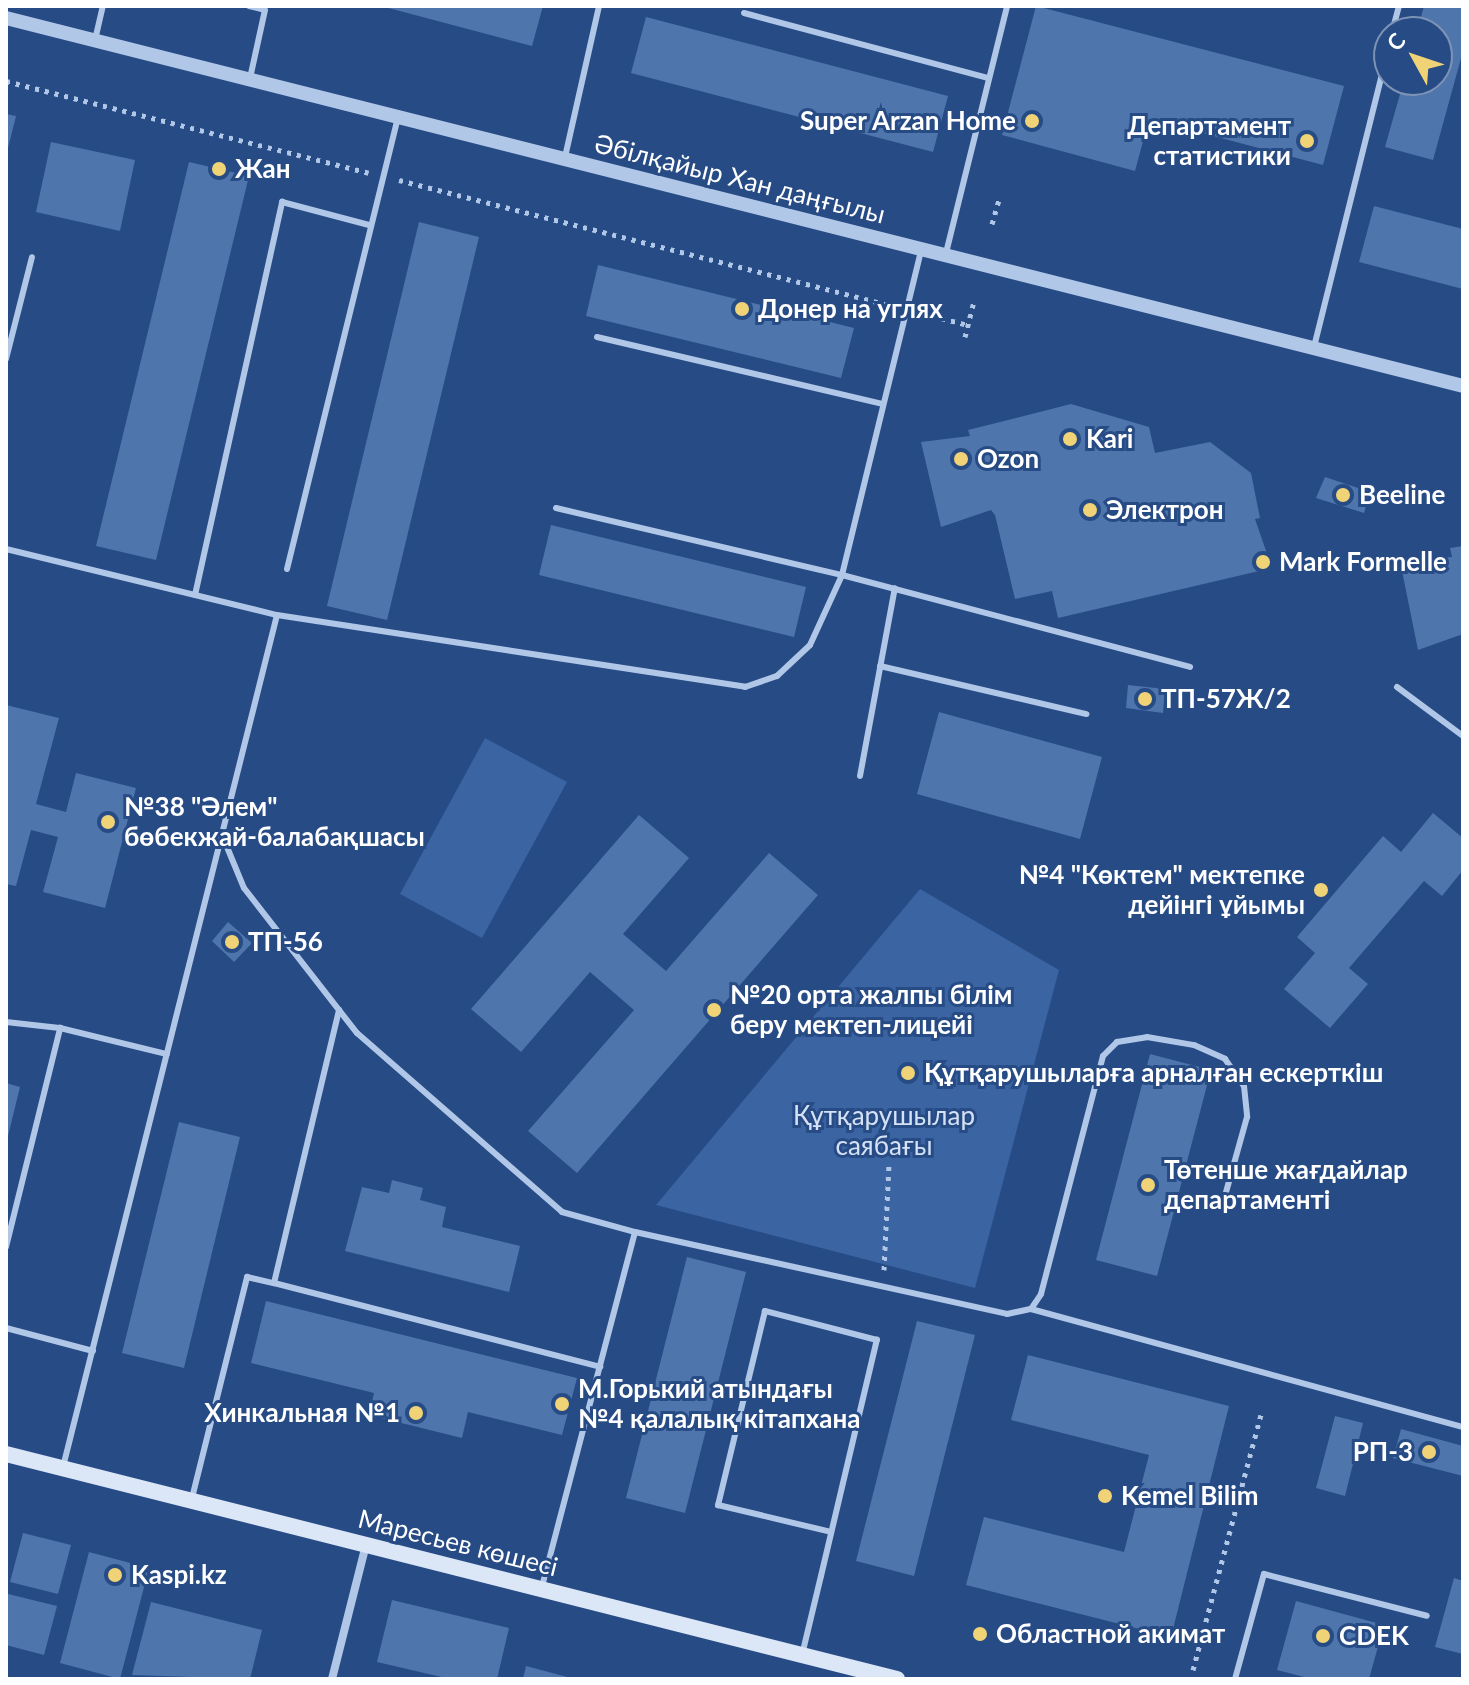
<!DOCTYPE html>
<meta charset="utf-8">
<style>
body{margin:0}
#map{position:relative;width:1469px;height:1685px;overflow:hidden;background:#274b85;font-family:Lato,sans-serif}
div>[style]{position:absolute}
.green>*{inset:0;background:#3b64a2}
.building>*{inset:0;background:#4f75ad}
.path>*{height:5px;margin-top:-2.5px;transform-origin:0;background:repeating-linear-gradient(90deg,#b1c7e8 0 4px,transparent 0 10px)}
.service>*{height:6px;margin:-3px;padding:0 3px;transform-origin:3px;border-radius:3px;background:#b1c7e8}
.minor>*{height:8px;margin:-4px;padding:0 4px;transform-origin:4px;border-radius:4px;background:#b1c7e8}
.tertiary>*{height:14px;margin:-7px;padding:0 7px;transform-origin:7px;border-radius:7px;background:#b1c7e8}
.secondary>*{height:16px;margin:-8px;padding:0 8px;transform-origin:8px;border-radius:8px;background:#dbe6f7}
.dots>*{width:22px;height:22px;translate:-50% -50%;box-sizing:border-box;border:4px solid #274b85;border-radius:50%}
span{translate:-50% -50%;white-space:nowrap;text-align:center;line-height:1.15;-webkit-text-stroke:6px #274b85;paint-order:stroke}
.poi-label{font-size:26px;color:#fff;font-weight:700}
.right{translate:-100% -50%;text-align:right}
.left{translate:0 -50%;text-align:left}
.street-label{font-size:26px;color:#fff}
.park-label{font-size:26px;color:#d5e2f6}
.frame{position:absolute;inset:0;border:8px solid #fff;pointer-events:none}
.north{position:absolute;left:1373px;top:16px;width:80px;height:80px;box-sizing:border-box;background:#274b85;border:2px solid #7d93b6;border-radius:50%;rotate:310deg;font-size:22px;font-weight:700;line-height:32px;text-align:center;color:#fff}
.north::after{content:'';display:block;margin:auto;width:28px;height:36px;background:#f0d377;clip-path:polygon(50% 0,100% 100%,50% 72%,0 100%)}
</style>
<div id="map">
<div class="green">
<div style="clip-path:polygon(485px 738px,567px 782px,482px 938px,400px 894px)"></div>
<div style="clip-path:polygon(920px 889px,1059px 970px,975px 1288px,656px 1205px)"></div>
</div>
<div class="building">
<div style="clip-path:polygon(381px 6px,543px 6px,532px 46px)"></div>
<div style="clip-path:polygon(1036px 6px,1344px 86px,1323px 165px,1149px 119px,1135px 171px,1002px 135px)"></div>
<div style="clip-path:polygon(1424px 6px,1463px 6px,1463px 51px,1433px 160px,1385px 147px,1404px 80px,1437px 80px,1437px 32px,1417px 32px)"></div>
<div style="clip-path:polygon(646px 17px,948px 96px,933px 152px,631px 73px)"></div>
<div style="clip-path:polygon(6px 114px,16px 116px,7px 152px,6px 152px)"></div>
<div style="clip-path:polygon(51px 142px,135px 160px,120px 231px,36px 212px)"></div>
<div style="clip-path:polygon(189px 162px,249px 176px,156px 560px,96px 546px)"></div>
<div style="clip-path:polygon(1374px 206px,1463px 229px,1463px 289px,1359px 262px)"></div>
<div style="clip-path:polygon(419px 222px,479px 237px,387px 620px,327px 606px)"></div>
<div style="clip-path:polygon(598px 265px,854px 328px,841px 378px,586px 316px)"></div>
<div style="clip-path:polygon(1071px 404px,1149px 427px,1155px 453px,1210px 442px,1251px 473px,1260px 518px,1255px 519px,1272px 568px,1058px 618px,1052px 591px,1015px 599px,995px 515px,991px 510px,941px 527px,921px 442px,970px 436px,968px 430px)"></div>
<div style="clip-path:polygon(1325px 477px,1370px 492px,1364px 513px,1316px 498px)"></div>
<div style="clip-path:polygon(551px 525px,806px 587px,794px 637px,539px 575px)"></div>
<div style="clip-path:polygon(1463px 546px,1463px 634px,1418px 650px,1400px 561px,1452px 557px,1450px 548px)"></div>
<div style="clip-path:polygon(1128px 685px,1165px 689px,1163px 713px,1126px 708px)"></div>
<div style="clip-path:polygon(6px 705px,59px 718px,36px 804px,66px 812px,76px 773px,136px 788px,105px 908px,43px 892px,58px 837px,31px 830px,16px 886px,6px 884px)"></div>
<div style="clip-path:polygon(939px 712px,1102px 757px,1080px 839px,917px 794px)"></div>
<div style="clip-path:polygon(1433px 813px,1463px 838px,1463px 870px,1442px 896px,1424px 881px,1349px 968px,1368px 984px,1330px 1028px,1284px 989px,1315px 953px,1297px 937px,1383px 836px,1401px 852px)"></div>
<div style="clip-path:polygon(639px 815px,689px 858px,623px 934px,666px 971px,769px 853px,818px 895px,577px 1173px,528px 1131px,634px 1010px,590px 972px,521px 1052px,471px 1009px)"></div>
<div style="clip-path:polygon(228px 922px,252px 943px,234px 962px,212px 941px)"></div>
<div style="clip-path:polygon(1150px 1054px,1211px 1070px,1157px 1276px,1096px 1260px)"></div>
<div style="clip-path:polygon(6px 1083px,20px 1087px,7px 1140px,6px 1140px)"></div>
<div style="clip-path:polygon(179px 1122px,240px 1137px,184px 1368px,122px 1353px)"></div>
<div style="clip-path:polygon(392px 1180px,423px 1188px,420px 1200px,446px 1207px,442px 1227px,520px 1246px,509px 1292px,345px 1251px,362px 1187px,389px 1193px)"></div>
<div style="clip-path:polygon(687px 1257px,746px 1272px,685px 1513px,626px 1498px)"></div>
<div style="clip-path:polygon(266px 1301px,577px 1378px,562px 1435px,468px 1412px,462px 1438px,369px 1415px,374px 1393px,251px 1363px)"></div>
<div style="clip-path:polygon(917px 1321px,975px 1335px,914px 1576px,856px 1561px)"></div>
<div style="clip-path:polygon(1028px 1355px,1229px 1406px,1171px 1637px,966px 1585px,984px 1517px,1124px 1552px,1149px 1455px,1011px 1420px)"></div>
<div style="clip-path:polygon(1335px 1416px,1363px 1423px,1345px 1496px,1316px 1488px)"></div>
<div style="clip-path:polygon(1401px 1429px,1463px 1446px,1463px 1476px,1393px 1458px)"></div>
<div style="clip-path:polygon(23px 1533px,71px 1545px,58px 1594px,10px 1582px)"></div>
<div style="clip-path:polygon(89px 1552px,149px 1568px,120px 1679px,60px 1663px)"></div>
<div style="clip-path:polygon(1454px 1578px,1463px 1581px,1463px 1654px,1435px 1647px)"></div>
<div style="clip-path:polygon(8px 1594px,57px 1606px,44px 1655px,6px 1645px)"></div>
<div style="clip-path:polygon(392px 1600px,509px 1628px,497px 1679px,450px 1679px,377px 1662px)"></div>
<div style="clip-path:polygon(1296px 1601px,1384px 1625px,1369px 1679px,1312px 1679px,1277px 1670px)"></div>
<div style="clip-path:polygon(151px 1602px,262px 1630px,250px 1679px,132px 1675px)"></div>
<div style="clip-path:polygon(526px 1666px,571px 1678px,571px 1679px,523px 1679px)"></div>
</div>
<div class="path">
<div style="left:6px;top:81px;width:374px;rotate:14.2deg"></div>
<div style="left:399px;top:180px;width:510px;rotate:14.31deg"></div>
<div style="left:992px;top:224px;width:25px;rotate:-74deg"></div>
<div style="left:922px;top:313px;width:48px;rotate:14.6deg"></div>
<div style="left:965px;top:337px;width:36px;rotate:-76deg"></div>
<div style="left:884px;top:1270px;width:105px;rotate:-87.3deg"></div>
<div style="left:1193px;top:1670px;width:264px;rotate:-75.1deg"></div>
</div>
<div class="service">
<div style="left:249px;top:6px;width:16px;rotate:14deg"></div>
<div style="left:265px;top:10px;width:70px;rotate:102.4deg"></div>
<div style="left:744px;top:13px;width:253px;rotate:14.9deg"></div>
<div style="left:1392px;top:32px;width:27px;rotate:-75deg"></div>
<div style="left:95px;top:40px;width:35px;rotate:-77deg"></div>
<div style="left:565px;top:157px;width:155px;rotate:-77.3deg"></div>
<div style="left:946px;top:253px;width:254px;rotate:-76.1deg"></div>
<div style="left:597px;top:337px;width:293px;rotate:13.2deg"></div>
<div style="left:1314px;top:347px;width:310px;rotate:-76deg"></div>
<div style="left:6px;top:359px;width:105px;rotate:-75.7deg"></div>
<div style="left:556px;top:508px;width:294px;rotate:13.2deg"></div>
<div style="left:842px;top:575px;width:333px;rotate:-76.3deg"></div>
<div style="left:6px;top:549px;width:279px;rotate:13.7deg"></div>
<div style="left:277px;top:615px;width:878px;rotate:104.1deg"></div>
<div style="left:287px;top:569px;width:465px;rotate:-76.2deg"></div>
<div style="left:195px;top:595px;width:403px;rotate:-77.5deg"></div>
<div style="left:282px;top:202px;width:90px;rotate:14.8deg"></div>
<div style="left:277px;top:615px;width:474px;rotate:8.7deg"></div>
<div style="left:745px;top:687px;width:34px;rotate:-19deg"></div>
<div style="left:777px;top:676px;width:45px;rotate:-43.2deg"></div>
<div style="left:810px;top:645px;width:77px;rotate:-65.4deg"></div>
<div style="left:842px;top:575px;width:360px;rotate:14.8deg"></div>
<div style="left:880px;top:666px;width:212px;rotate:13.1deg"></div>
<div style="left:1397px;top:687px;width:82px;rotate:36.6deg"></div>
<div style="left:860px;top:776px;width:191px;rotate:-79.5deg"></div>
<div style="left:222px;top:835px;width:57px;rotate:67.5deg"></div>
<div style="left:244px;top:888px;width:184px;rotate:52.1deg"></div>
<div style="left:357px;top:1033px;width:272px;rotate:41.1deg"></div>
<div style="left:562px;top:1212px;width:76px;rotate:15.3deg"></div>
<div style="left:635px;top:1232px;width:367px;rotate:104.7deg"></div>
<div style="left:6px;top:1022px;width:54px;rotate:6.3deg"></div>
<div style="left:60px;top:1028px;width:110px;rotate:13.7deg"></div>
<div style="left:635px;top:1232px;width:381px;rotate:12.4deg"></div>
<div style="left:1007px;top:1314px;width:25px;rotate:-12deg"></div>
<div style="left:1031px;top:1309px;width:18px;rotate:-56deg"></div>
<div style="left:1041px;top:1294px;width:246px;rotate:-75.4deg"></div>
<div style="left:1103px;top:1056px;width:20px;rotate:-45deg"></div>
<div style="left:1117px;top:1042px;width:30px;rotate:-9deg"></div>
<div style="left:1147px;top:1037px;width:48px;rotate:9.7deg"></div>
<div style="left:1194px;top:1045px;width:34px;rotate:24deg"></div>
<div style="left:1225px;top:1059px;width:33px;rotate:55deg"></div>
<div style="left:1244px;top:1086px;width:31px;rotate:84deg"></div>
<div style="left:1247px;top:1117px;width:78px;rotate:105.6deg"></div>
<div style="left:6px;top:1247px;width:226px;rotate:-76.1deg"></div>
<div style="left:274px;top:1283px;width:337px;rotate:14.4deg"></div>
<div style="left:1031px;top:1309px;width:448px;rotate:15.3deg"></div>
<div style="left:6px;top:1328px;width:90px;rotate:14.8deg"></div>
<div style="left:192px;top:1498px;width:228px;rotate:-76deg"></div>
<div style="left:247px;top:1277px;width:28px;rotate:13deg"></div>
<div style="left:274px;top:1283px;width:281px;rotate:-76.6deg"></div>
<div style="left:802px;top:1655px;width:81px;rotate:-76.5deg"></div>
<div style="left:821px;top:1576px;width:243px;rotate:-76.7deg"></div>
<div style="left:877px;top:1340px;width:116px;rotate:-165.5deg"></div>
<div style="left:765px;top:1311px;width:200px;rotate:103.6deg"></div>
<div style="left:718px;top:1505px;width:116px;rotate:13.4deg"></div>
<div style="left:1235px;top:1679px;width:109px;rotate:-74.6deg"></div>
<div style="left:1264px;top:1574px;width:168px;rotate:14.4deg"></div>
</div>
<div class="minor">
<div style="left:332px;top:1679px;width:138px;rotate:-75.8deg"></div>
</div>
<div class="tertiary">
<div style="left:6px;top:18px;width:1503px;rotate:14.17deg"></div>
</div>
<div class="secondary">
<div style="left:6px;top:1454px;width:919px;rotate:14.17deg"></div>
</div>
<div class="dots">
<div style="left:1032px;top:121px;background:#f0d377"></div>
<div style="left:1307px;top:141px;background:#f0d377"></div>
<div style="left:219px;top:169px;background:#f0d377"></div>
<div style="left:742px;top:309px;background:#f0d377"></div>
<div style="left:1070px;top:439px;background:#f0d377"></div>
<div style="left:961px;top:459px;background:#f0d377"></div>
<div style="left:1343px;top:495px;background:#f0d377"></div>
<div style="left:1090px;top:510px;background:#f0d377"></div>
<div style="left:1263px;top:562px;background:#f0d377"></div>
<div style="left:1145px;top:699px;background:#f0d377"></div>
<div style="left:108px;top:822px;background:#f0d377"></div>
<div style="left:1321px;top:890px;background:#f0d377"></div>
<div style="left:232px;top:942px;background:#f0d377"></div>
<div style="left:714px;top:1010px;background:#f0d377"></div>
<div style="left:908px;top:1073px;background:#f0d377"></div>
<div style="left:1148px;top:1185px;background:#f0d377"></div>
<div style="left:562px;top:1404px;background:#f0d377"></div>
<div style="left:416px;top:1413px;background:#f0d377"></div>
<div style="left:1429px;top:1452px;background:#f0d377"></div>
<div style="left:1105px;top:1496px;background:#f0d377"></div>
<div style="left:115px;top:1575px;background:#f0d377"></div>
<div style="left:980px;top:1634px;background:#f0d377"></div>
<div style="left:1323px;top:1636px;background:#f0d377"></div>
</div>
<div class="poi-label">
<span class="right" style="left:1016px;top:121px">Super Arzan Home</span>
<span class="right" style="left:1291px;top:141px">Департамент<br>статистики</span>
<span class="left" style="left:235px;top:169px">Жан</span>
<span class="left" style="left:758px;top:309px">Донер на углях</span>
<span class="left" style="left:1086px;top:439px">Kari</span>
<span class="left" style="left:977px;top:459px">Ozon</span>
<span class="left" style="left:1359px;top:495px">Beeline</span>
<span class="left" style="left:1106px;top:510px">Электрон</span>
<span class="left" style="left:1279px;top:562px">Mark Formelle</span>
<span class="left" style="left:1161px;top:699px">ТП-57Ж/2</span>
<span class="left" style="left:124px;top:822px">№38 "Әлем"<br>бөбекжай-балабақшасы</span>
<span class="right" style="left:1305px;top:890px">№4 "Көктем" мектепке<br>дейінгі ұйымы</span>
<span class="left" style="left:248px;top:942px">ТП-56</span>
<span class="left" style="left:730px;top:1010px">№20 орта жалпы білім<br>беру мектеп-лицейі</span>
<span class="left" style="left:924px;top:1073px">Құтқарушыларға арналған ескерткіш</span>
<span class="left" style="left:1164px;top:1185px">Төтенше жағдайлар<br>департаменті</span>
<span class="left" style="left:578px;top:1404px">М.Горький атындағы<br>№4 қалалық кітапхана</span>
<span class="right" style="left:400px;top:1413px">Хинкальная №1</span>
<span class="right" style="left:1413px;top:1452px">РП-3</span>
<span class="left" style="left:1121px;top:1496px">Kemel Bilim</span>
<span class="left" style="left:131px;top:1575px">Kaspi.kz</span>
<span class="left" style="left:996px;top:1634px">Областной акимат</span>
<span class="left" style="left:1339px;top:1636px">CDEK</span>
</div>
<div class="street-label">
<span style="left:740px;top:179px;rotate:14deg">Әбілқайыр Хан даңғылы</span>
<span style="left:458px;top:1543px;rotate:14deg">Маресьев көшесі</span>
</div>
<div class="park-label">
<span style="left:884px;top:1131px">Құтқарушылар<br>саябағы</span>
</div>
<div class="frame"></div>
<div class="north">С</div>
</div>
